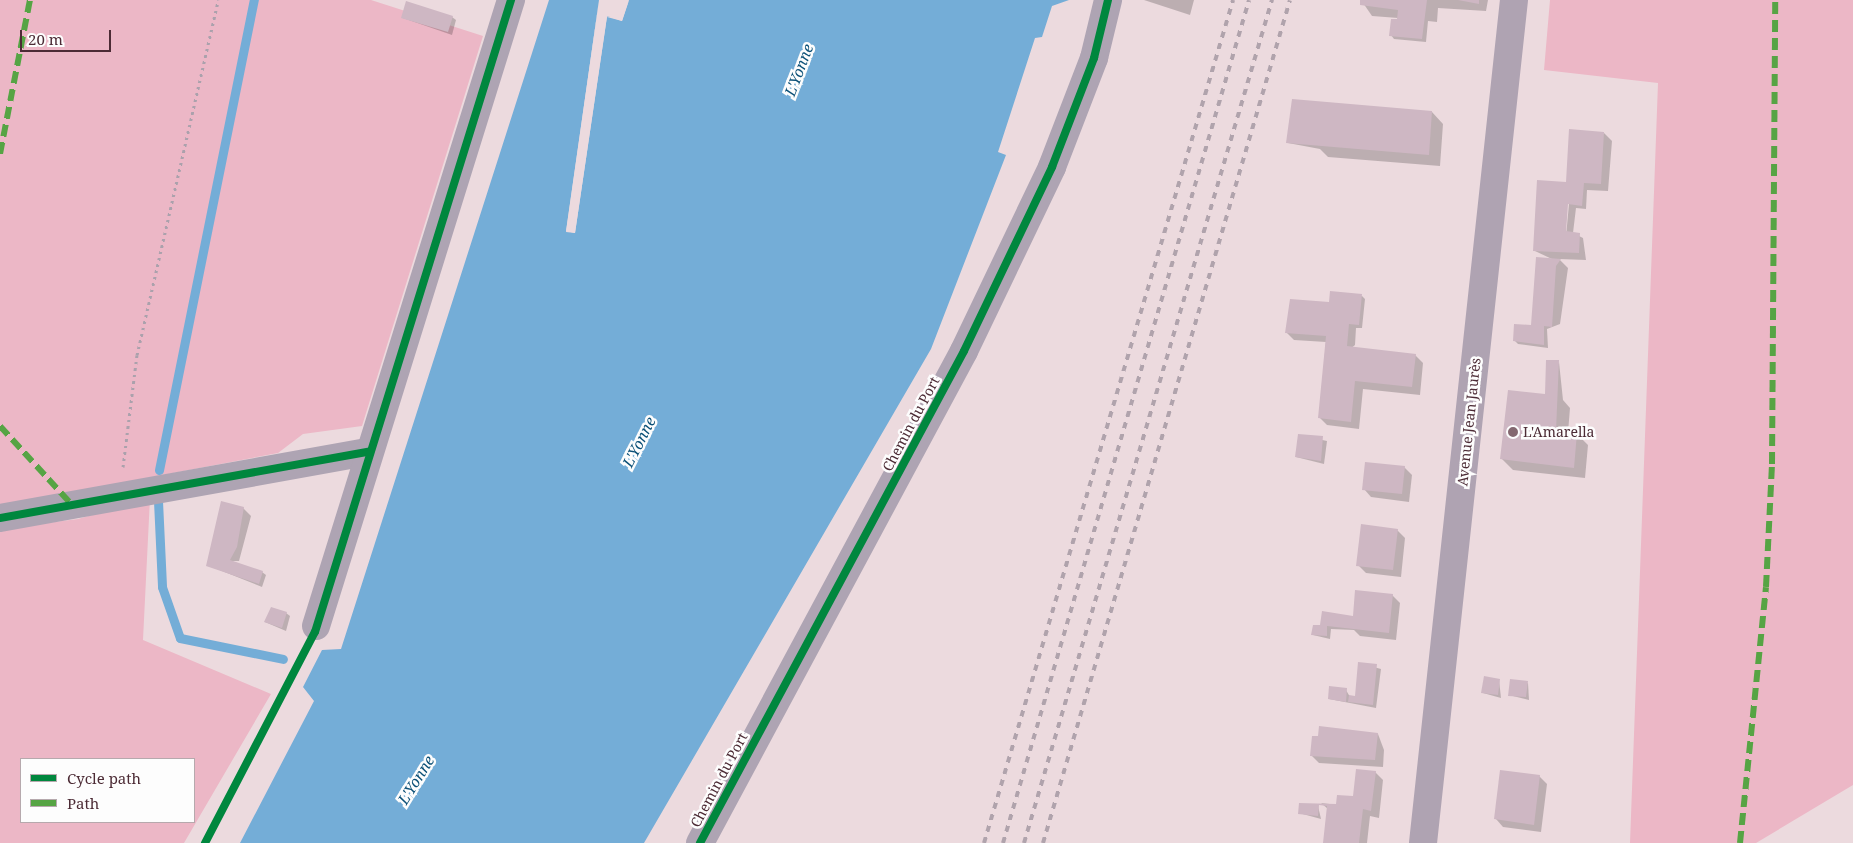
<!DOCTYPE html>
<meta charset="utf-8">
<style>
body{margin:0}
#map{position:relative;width:1853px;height:843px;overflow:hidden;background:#ecdade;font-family:"Noto Serif",serif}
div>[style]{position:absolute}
.green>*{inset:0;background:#ecb7c6}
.water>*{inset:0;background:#74add7}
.pier>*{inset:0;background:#ecdade}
.shadow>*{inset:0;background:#0003}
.stream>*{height:9px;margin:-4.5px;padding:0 4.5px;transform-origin:4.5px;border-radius:4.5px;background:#74add7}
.building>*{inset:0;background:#ceb7c3}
.path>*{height:3px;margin-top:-1.5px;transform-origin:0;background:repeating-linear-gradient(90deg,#aba1ac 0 2.5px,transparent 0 6.5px)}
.minor>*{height:28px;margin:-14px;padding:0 14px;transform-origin:14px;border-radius:14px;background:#aea4b3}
.secondary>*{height:28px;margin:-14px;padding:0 14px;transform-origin:14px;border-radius:14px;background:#afa3b2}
.rail>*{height:4px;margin-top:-2px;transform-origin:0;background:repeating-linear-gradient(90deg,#b0a3ac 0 6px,transparent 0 12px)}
.quiet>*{height:6px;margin-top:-3px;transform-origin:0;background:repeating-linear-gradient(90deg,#56a444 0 12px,transparent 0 18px)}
.cycleway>*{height:8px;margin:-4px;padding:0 4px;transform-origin:4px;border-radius:4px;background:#00873e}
.dots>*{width:14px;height:14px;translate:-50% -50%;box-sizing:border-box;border:2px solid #fdfdfd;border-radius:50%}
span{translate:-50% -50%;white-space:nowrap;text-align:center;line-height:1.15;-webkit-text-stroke:5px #fdfdfd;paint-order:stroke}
.street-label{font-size:14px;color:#4c2b35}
.poi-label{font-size:14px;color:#4c2b35}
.left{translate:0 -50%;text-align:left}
.water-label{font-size:15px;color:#0b5077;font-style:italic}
.legend{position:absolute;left:20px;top:758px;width:175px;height:65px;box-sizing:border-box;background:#fdfdfd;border:1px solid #b6a9ad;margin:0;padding:6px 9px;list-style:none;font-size:15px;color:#4c2b35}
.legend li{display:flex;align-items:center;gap:10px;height:25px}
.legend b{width:25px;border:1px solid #b6a9ad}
.scale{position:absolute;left:20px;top:30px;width:91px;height:22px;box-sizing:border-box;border:2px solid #4c2b35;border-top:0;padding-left:6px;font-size:15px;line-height:18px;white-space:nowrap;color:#4c2b35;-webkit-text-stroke:4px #fdfdfd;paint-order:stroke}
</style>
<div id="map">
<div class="green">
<div style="clip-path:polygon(0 0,371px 0,483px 36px,362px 426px,303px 434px,278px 453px,0 506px)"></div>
<div style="clip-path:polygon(1550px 0,1853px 0,1853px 785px,1756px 843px,1630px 843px,1658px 83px,1544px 70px)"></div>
<div style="clip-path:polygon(evenodd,150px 498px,143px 640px,271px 694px,184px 843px,0 843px,0 529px,78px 519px,150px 498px,21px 759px,194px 759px,194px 822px,21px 822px,21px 759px)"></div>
</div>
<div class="water">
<div style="clip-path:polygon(549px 0,599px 0,566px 231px,575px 233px,607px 16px,622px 21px,629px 0,1069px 0,1052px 6px,1042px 37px,1035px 38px,998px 152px,1006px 155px,931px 349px,644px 843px,240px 843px,314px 701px,303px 687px,322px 650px,341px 649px)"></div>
</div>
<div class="pier">
<div style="clip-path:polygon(599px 0,569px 230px,573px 230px,604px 16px,620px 18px,629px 0,622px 21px,607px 17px,575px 233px,566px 232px)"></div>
</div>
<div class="shadow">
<div style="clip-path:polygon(1144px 0,1194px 0,1190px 15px)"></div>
<div style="clip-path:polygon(1361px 0,1488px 0,1486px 11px,1438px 8px,1437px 22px,1428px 21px,1426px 42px,1394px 39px,1391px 35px,1398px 18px,1372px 16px)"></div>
<div style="clip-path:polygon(452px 17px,456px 20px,452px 35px,403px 18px)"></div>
<div style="clip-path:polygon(1432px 112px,1443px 124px,1440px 166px,1328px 157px,1320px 149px,1288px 143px)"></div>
<div style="clip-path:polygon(evenodd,1604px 133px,1612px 141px,1608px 191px,1587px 190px,1586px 209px,1576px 208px,1573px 233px,1583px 238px,1586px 260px,1559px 259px,1568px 268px,1560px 324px,1547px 329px,1548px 348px,1518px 344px,1514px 340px,1532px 327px,1554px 260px,1535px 251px,1567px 183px,1604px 133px,1567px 201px,1569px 204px,1565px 247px,1567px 201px)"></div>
<div style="clip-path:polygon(1362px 296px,1365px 299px,1362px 328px,1356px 328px,1355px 345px,1350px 349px,1415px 355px,1423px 363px,1420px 395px,1363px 389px,1359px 429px,1327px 425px,1319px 417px,1326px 342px,1294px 340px,1286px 332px,1333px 304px)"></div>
<div style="clip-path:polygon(1559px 362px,1563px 400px,1570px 408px,1568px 433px,1577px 434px,1588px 445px,1585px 478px,1513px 470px,1501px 458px,1546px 395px)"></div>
<div style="clip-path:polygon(1299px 435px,1327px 441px,1324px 464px,1296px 457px)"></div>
<div style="clip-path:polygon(1404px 467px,1412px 475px,1409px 502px,1371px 497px,1364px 489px)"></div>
<div style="clip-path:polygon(243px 508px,251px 516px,239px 561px,231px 561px,262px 572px,266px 575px,262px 587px,207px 565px)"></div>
<div style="clip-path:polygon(1397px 530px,1405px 538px,1401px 577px,1366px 573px,1358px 565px)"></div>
<div style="clip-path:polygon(1392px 595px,1400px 603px,1396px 640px,1360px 636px,1354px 630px,1331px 629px,1330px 639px,1313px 635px,1321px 627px,1353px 617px)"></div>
<div style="clip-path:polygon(286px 613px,290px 616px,286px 631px,265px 622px)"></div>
<div style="clip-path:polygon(1359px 663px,1381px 669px,1376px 708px,1329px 699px,1346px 690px,1350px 697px,1356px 697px)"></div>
<div style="clip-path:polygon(1499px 680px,1501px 698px,1483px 693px)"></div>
<div style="clip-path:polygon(1528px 683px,1529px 700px,1509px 695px)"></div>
<div style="clip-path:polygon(1378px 734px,1384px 750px,1383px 767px,1319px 763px,1311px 755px)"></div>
<div style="clip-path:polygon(1375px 772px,1383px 780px,1379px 818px,1370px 816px,1367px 843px,1324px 843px,1328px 809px,1321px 803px,1338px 805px,1354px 798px)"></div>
<div style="clip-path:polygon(1539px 776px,1547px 784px,1541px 832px,1503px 827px,1496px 819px)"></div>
<div style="clip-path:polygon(1318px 806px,1321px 819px,1299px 813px)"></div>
</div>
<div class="stream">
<div style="left:159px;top:470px;width:480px;rotate:-78.6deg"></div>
<div style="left:158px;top:501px;width:86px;rotate:87.3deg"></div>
<div style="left:162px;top:587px;width:54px;rotate:70.6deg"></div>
<div style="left:180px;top:638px;width:105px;rotate:11.5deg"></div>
</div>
<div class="building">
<div style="clip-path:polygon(1360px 0,1427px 0,1422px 39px,1389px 36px,1391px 19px,1397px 19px,1398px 10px,1360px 5px)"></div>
<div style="clip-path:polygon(1458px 0,1479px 0,1479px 4px)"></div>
<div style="clip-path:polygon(406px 1px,453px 16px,448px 32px,401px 18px)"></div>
<div style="clip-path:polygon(1292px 99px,1432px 111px,1429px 155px,1286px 143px)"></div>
<div style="clip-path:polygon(1569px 129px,1604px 132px,1601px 184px,1584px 183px,1582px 206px,1568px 204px,1566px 231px,1580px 233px,1579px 253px,1533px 251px,1537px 180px,1566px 182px)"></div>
<div style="clip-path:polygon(1536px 257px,1561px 259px,1556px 266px,1552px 327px,1544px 326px,1544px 345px,1513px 341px,1514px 324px,1531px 325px)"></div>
<div style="clip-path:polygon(1330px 291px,1362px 294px,1359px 325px,1349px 324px,1347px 346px,1416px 354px,1412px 387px,1355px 381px,1351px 422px,1318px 418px,1326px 336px,1285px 333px,1290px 299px,1329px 302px)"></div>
<div style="clip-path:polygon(1546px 360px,1559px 360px,1556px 431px,1577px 433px,1574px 468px,1500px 459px,1508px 390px,1545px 394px)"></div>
<div style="clip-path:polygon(1298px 434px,1323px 436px,1321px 461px,1295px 457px)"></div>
<div style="clip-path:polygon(1365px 462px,1405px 466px,1402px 494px,1362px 490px)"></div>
<div style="clip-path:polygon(221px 501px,244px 507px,237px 547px,230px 560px,263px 571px,259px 584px,206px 566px)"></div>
<div style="clip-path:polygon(1361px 524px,1398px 529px,1393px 570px,1356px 566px)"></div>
<div style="clip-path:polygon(1355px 590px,1393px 594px,1389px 633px,1327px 626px,1327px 636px,1311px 635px,1313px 625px,1320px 625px,1322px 611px,1353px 616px)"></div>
<div style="clip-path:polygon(271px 607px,287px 612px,282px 628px,264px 622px)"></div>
<div style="clip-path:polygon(1358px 662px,1377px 664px,1373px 705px,1348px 702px,1349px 695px,1355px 696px)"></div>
<div style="clip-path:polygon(1484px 676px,1500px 679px,1498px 695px,1481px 693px)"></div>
<div style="clip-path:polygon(1510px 679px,1528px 681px,1526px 697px,1508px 696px)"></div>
<div style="clip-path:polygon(1329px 686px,1347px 688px,1346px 702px,1328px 699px)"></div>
<div style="clip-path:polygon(1319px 726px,1378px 733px,1375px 760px,1310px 756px,1312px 736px,1318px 736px)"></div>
<div style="clip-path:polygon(1356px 769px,1376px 771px,1371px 811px,1363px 809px,1359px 843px,1323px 843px,1327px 806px,1319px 805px,1318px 816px,1298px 814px,1299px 803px,1336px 804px,1337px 795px,1353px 796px)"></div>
<div style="clip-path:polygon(1500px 770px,1540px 775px,1534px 825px,1494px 819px)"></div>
</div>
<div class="path">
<div style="left:123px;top:467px;width:113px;rotate:-82.9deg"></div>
<div style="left:137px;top:355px;width:364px;rotate:-77.1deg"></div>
</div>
<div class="minor">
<div style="left:0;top:518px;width:374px;rotate:-10.2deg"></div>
<div style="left:316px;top:626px;width:656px;rotate:-72.7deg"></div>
<div style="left:700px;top:843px;width:558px;rotate:-61.78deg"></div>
<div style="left:964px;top:351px;width:204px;rotate:-64.4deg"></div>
<div style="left:1052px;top:167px;width:117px;rotate:-68.9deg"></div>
<div style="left:1094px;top:58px;width:60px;rotate:-76.4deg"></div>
</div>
<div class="secondary">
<div style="left:1423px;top:843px;width:848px;rotate:-83.84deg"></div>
</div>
<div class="rail">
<div style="left:984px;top:843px;width:879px;rotate:-73.54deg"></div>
<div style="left:1003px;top:843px;width:878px;rotate:-73.73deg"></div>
<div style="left:1024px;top:843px;width:879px;rotate:-73.61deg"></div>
<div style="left:1043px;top:843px;width:878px;rotate:-73.67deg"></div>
</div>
<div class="quiet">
<div style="left:0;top:154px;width:157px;rotate:-79deg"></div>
<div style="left:0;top:426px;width:110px;rotate:47.6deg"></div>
<div style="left:1740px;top:843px;width:257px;rotate:-84.2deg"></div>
<div style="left:1766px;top:587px;width:123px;rotate:-87.2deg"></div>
<div style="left:1772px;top:464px;width:464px;rotate:-89.6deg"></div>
</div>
<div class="cycleway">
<div style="left:0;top:518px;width:374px;rotate:-10.2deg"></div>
<div style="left:205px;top:843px;width:238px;rotate:-62.5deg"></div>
<div style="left:315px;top:632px;width:662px;rotate:-72.77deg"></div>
<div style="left:700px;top:843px;width:558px;rotate:-61.78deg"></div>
<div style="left:964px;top:351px;width:204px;rotate:-64.4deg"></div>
<div style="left:1052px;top:167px;width:117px;rotate:-68.9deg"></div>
<div style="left:1094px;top:58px;width:60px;rotate:-76.4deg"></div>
</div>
<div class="dots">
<div style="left:1513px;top:432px;background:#846870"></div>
</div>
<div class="street-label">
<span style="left:1469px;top:422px;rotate:-84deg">Avenue Jean Jaurès</span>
<span style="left:911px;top:424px;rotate:-62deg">Chemin du Port</span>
<span style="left:719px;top:780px;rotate:-62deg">Chemin du Port</span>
</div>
<div class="poi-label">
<span class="left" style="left:1523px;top:432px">L'Amarella</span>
</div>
<div class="water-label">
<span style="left:799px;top:70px;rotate:-69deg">L'Yonne</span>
<span style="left:639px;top:442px;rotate:-63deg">L'Yonne</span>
<span style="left:416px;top:780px;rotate:-58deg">L'Yonne</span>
</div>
<ul class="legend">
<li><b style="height:6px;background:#00873e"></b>Cycle path</li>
<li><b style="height:6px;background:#56a444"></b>Path</li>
</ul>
<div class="scale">20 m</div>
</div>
